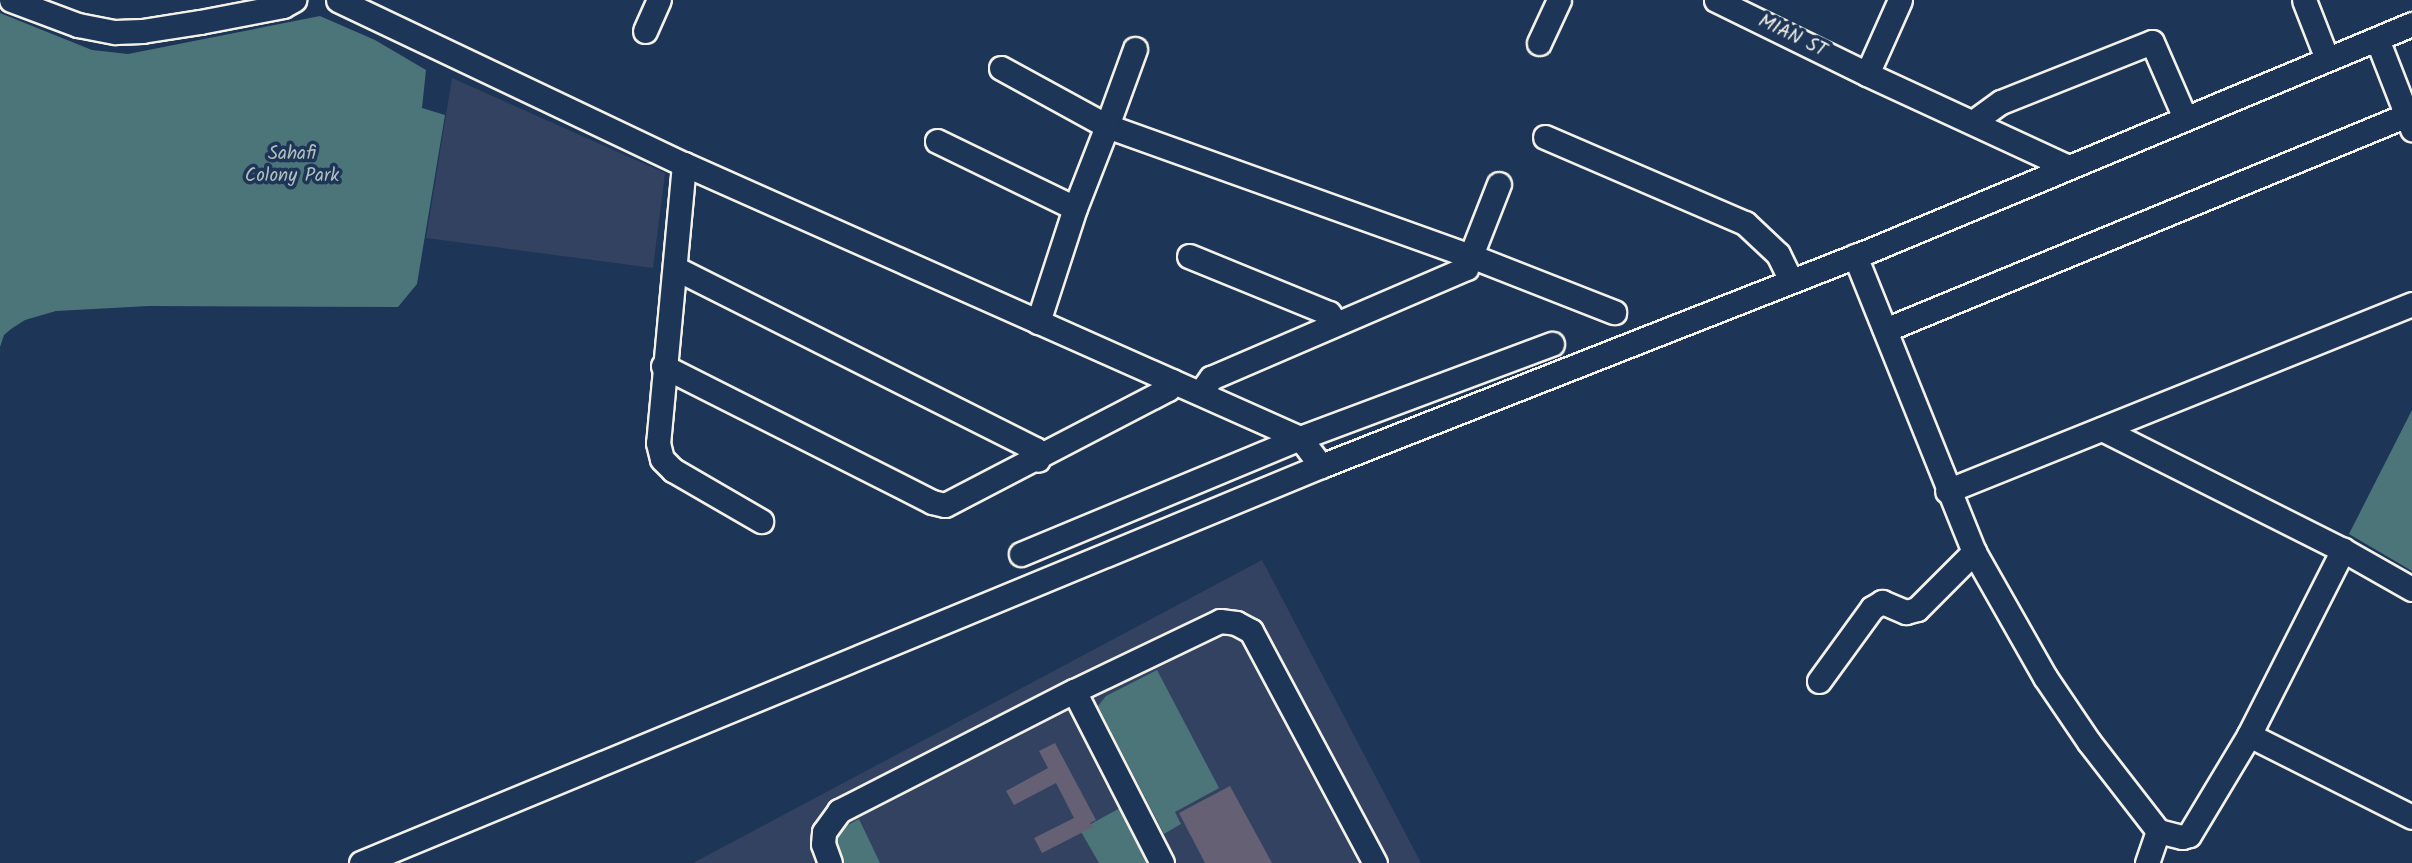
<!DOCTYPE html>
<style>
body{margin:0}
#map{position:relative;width:2412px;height:863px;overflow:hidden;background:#1d3557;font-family:Kalam,sans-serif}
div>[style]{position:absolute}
.built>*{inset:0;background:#334260}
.green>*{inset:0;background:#4c757a}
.building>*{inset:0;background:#656074}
.roads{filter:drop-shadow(2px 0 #f4f1e8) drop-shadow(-2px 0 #f4f1e8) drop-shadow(0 2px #f4f1e8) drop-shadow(0 -2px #f4f1e8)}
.minor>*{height:23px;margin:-11.5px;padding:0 11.5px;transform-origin:11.5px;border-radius:11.5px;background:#1d3557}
span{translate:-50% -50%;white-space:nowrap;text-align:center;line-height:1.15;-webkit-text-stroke:7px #1d3557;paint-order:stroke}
.street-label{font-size:19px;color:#f4f1e8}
.park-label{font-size:19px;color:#b1bfbc}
</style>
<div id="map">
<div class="built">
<div style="clip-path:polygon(452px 78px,665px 173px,653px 268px,426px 238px)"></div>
<div style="clip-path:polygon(1262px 560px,1421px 863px,693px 863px)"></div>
</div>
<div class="green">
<div style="clip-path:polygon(0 13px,92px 50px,128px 54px,320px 16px,375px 40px,426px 70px,422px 108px,445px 115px,417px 284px,398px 307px,149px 306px,56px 311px,25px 320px,11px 329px,4px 335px,0 347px)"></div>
<div style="clip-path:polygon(2412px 410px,2412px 571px,2349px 534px)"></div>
<div style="clip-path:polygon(1157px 670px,1219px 788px,1175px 812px,1181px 824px,1164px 834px,1098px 706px,1106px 696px)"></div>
<div style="clip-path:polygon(1120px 808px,1150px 863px,1099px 863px,1080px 830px)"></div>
<div style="clip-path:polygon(859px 819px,880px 863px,841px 863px,835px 850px,840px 829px)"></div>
</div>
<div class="building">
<div style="clip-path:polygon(1055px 743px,1096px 820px,1090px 823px,1093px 827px,1042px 853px,1034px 838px,1074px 818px,1056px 783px,1014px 805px,1006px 791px,1048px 768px,1039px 751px)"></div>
<div style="clip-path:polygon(1230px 786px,1272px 863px,1205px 863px,1179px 813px)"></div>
</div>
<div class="roads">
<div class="minor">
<div style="left:11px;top:0;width:72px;rotate:20.5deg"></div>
<div style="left:78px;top:25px;width:38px;rotate:11deg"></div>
<div style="left:115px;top:32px;width:27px;rotate:-2deg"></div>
<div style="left:142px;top:31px;width:59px;rotate:-8.8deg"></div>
<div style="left:200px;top:22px;width:85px;rotate:-10.9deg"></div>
<div style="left:283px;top:6px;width:13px;rotate:-29deg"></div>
<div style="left:338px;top:0;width:383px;rotate:25.4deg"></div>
<div style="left:684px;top:164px;width:674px;rotate:23.98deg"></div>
<div style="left:1300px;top:438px;width:35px;rotate:53deg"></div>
<div style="left:1716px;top:0;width:168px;rotate:26.1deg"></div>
<div style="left:1900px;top:0;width:81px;rotate:114deg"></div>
<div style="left:1867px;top:74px;width:221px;rotate:24.8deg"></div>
<div style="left:2304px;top:0;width:63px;rotate:68.7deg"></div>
<div style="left:645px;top:31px;width:34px;rotate:-66deg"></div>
<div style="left:2377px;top:39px;width:97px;rotate:68.7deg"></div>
<div style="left:1539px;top:43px;width:47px;rotate:-65.1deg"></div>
<div style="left:1135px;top:49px;width:82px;rotate:110deg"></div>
<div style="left:1107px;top:126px;width:387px;rotate:19.7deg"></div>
<div style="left:1471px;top:256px;width:154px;rotate:21.4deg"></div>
<div style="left:1001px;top:68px;width:121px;rotate:28.7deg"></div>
<div style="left:1107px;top:126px;width:88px;rotate:111.3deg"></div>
<div style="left:1075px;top:208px;width:120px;rotate:108deg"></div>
<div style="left:1973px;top:122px;width:34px;rotate:-36deg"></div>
<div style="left:2001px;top:102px;width:162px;rotate:-21.7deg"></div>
<div style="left:2152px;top:42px;width:83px;rotate:66.5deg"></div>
<div style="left:1545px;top:137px;width:218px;rotate:23.3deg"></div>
<div style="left:1745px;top:223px;width:45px;rotate:43.2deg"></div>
<div style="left:1778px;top:254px;width:30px;rotate:64deg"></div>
<div style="left:937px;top:141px;width:153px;rotate:25.9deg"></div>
<div style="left:684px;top:164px;width:280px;rotate:95.3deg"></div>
<div style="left:658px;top:443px;width:16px;rotate:76deg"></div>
<div style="left:662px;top:459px;width:16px;rotate:45deg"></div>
<div style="left:673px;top:470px;width:102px;rotate:30.1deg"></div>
<div style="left:1189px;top:256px;width:151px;rotate:22.2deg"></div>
<div style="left:1329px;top:313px;width:12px;rotate:55deg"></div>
<div style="left:1855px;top:256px;width:319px;rotate:68.1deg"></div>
<div style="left:1974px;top:552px;width:144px;rotate:60.4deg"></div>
<div style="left:2045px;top:677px;width:78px;rotate:55.9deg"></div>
<div style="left:2089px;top:742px;width:113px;rotate:52.2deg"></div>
<div style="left:2158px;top:831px;width:25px;rotate:14deg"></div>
<div style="left:2182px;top:837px;width:7px;rotate:-16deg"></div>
<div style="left:2189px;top:835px;width:117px;rotate:-59deg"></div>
<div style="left:2249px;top:735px;width:182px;rotate:26.7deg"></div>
<div style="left:675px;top:268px;width:403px;rotate:26.7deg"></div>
<div style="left:1035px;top:449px;width:11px;rotate:75deg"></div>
<div style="left:1885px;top:330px;width:565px;rotate:-22.39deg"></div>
<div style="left:663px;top:366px;width:301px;rotate:26.8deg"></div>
<div style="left:932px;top:502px;width:13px;rotate:13deg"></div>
<div style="left:945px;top:505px;width:251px;rotate:-27.5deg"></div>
<div style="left:1168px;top:389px;width:9px;rotate:-63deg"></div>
<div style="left:1200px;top:393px;width:19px;rotate:-54deg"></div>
<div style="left:1211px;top:378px;width:278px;rotate:-23.3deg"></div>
<div style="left:1466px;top:268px;width:90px;rotate:-68.6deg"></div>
<div style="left:2102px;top:429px;width:270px;rotate:26.7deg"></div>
<div style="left:2343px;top:550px;width:79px;rotate:29.5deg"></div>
<div style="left:1947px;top:491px;width:501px;rotate:-21.91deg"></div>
<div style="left:1021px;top:554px;width:302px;rotate:-22.6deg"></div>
<div style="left:1300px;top:438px;width:269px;rotate:-20.5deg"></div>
<div style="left:1819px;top:681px;width:90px;rotate:-54deg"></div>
<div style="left:1872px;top:608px;width:12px;rotate:-31deg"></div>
<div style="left:1882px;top:602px;width:26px;rotate:23deg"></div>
<div style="left:1906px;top:612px;width:11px;rotate:-15deg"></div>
<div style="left:1917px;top:609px;width:81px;rotate:-45deg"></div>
<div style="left:1074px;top:691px;width:193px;rotate:62.9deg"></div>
<div style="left:2249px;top:735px;width:208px;rotate:-63.1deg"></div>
<div style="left:361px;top:863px;width:1039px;rotate:-22.47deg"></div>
<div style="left:1321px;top:466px;width:591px;rotate:-21.44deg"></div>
<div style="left:1871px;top:250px;width:586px;rotate:-22.67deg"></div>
<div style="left:830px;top:863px;width:20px;rotate:-110deg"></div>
<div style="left:823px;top:844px;width:12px;rotate:-85deg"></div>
<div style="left:824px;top:832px;width:26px;rotate:-54deg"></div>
<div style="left:839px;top:811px;width:264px;rotate:-27.1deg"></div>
<div style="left:1074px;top:691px;width:162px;rotate:-25.6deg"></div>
<div style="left:1220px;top:621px;width:16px;rotate:7deg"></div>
<div style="left:1236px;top:623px;width:17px;rotate:28deg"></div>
<div style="left:1251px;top:631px;width:263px;rotate:61.9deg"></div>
<div style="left:2147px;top:863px;width:34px;rotate:-71deg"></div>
</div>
</div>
<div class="street-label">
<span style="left:1792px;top:37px;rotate:26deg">MIAN ST</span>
</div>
<div class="park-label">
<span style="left:292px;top:166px">Sahafi<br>Colony Park</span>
</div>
</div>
